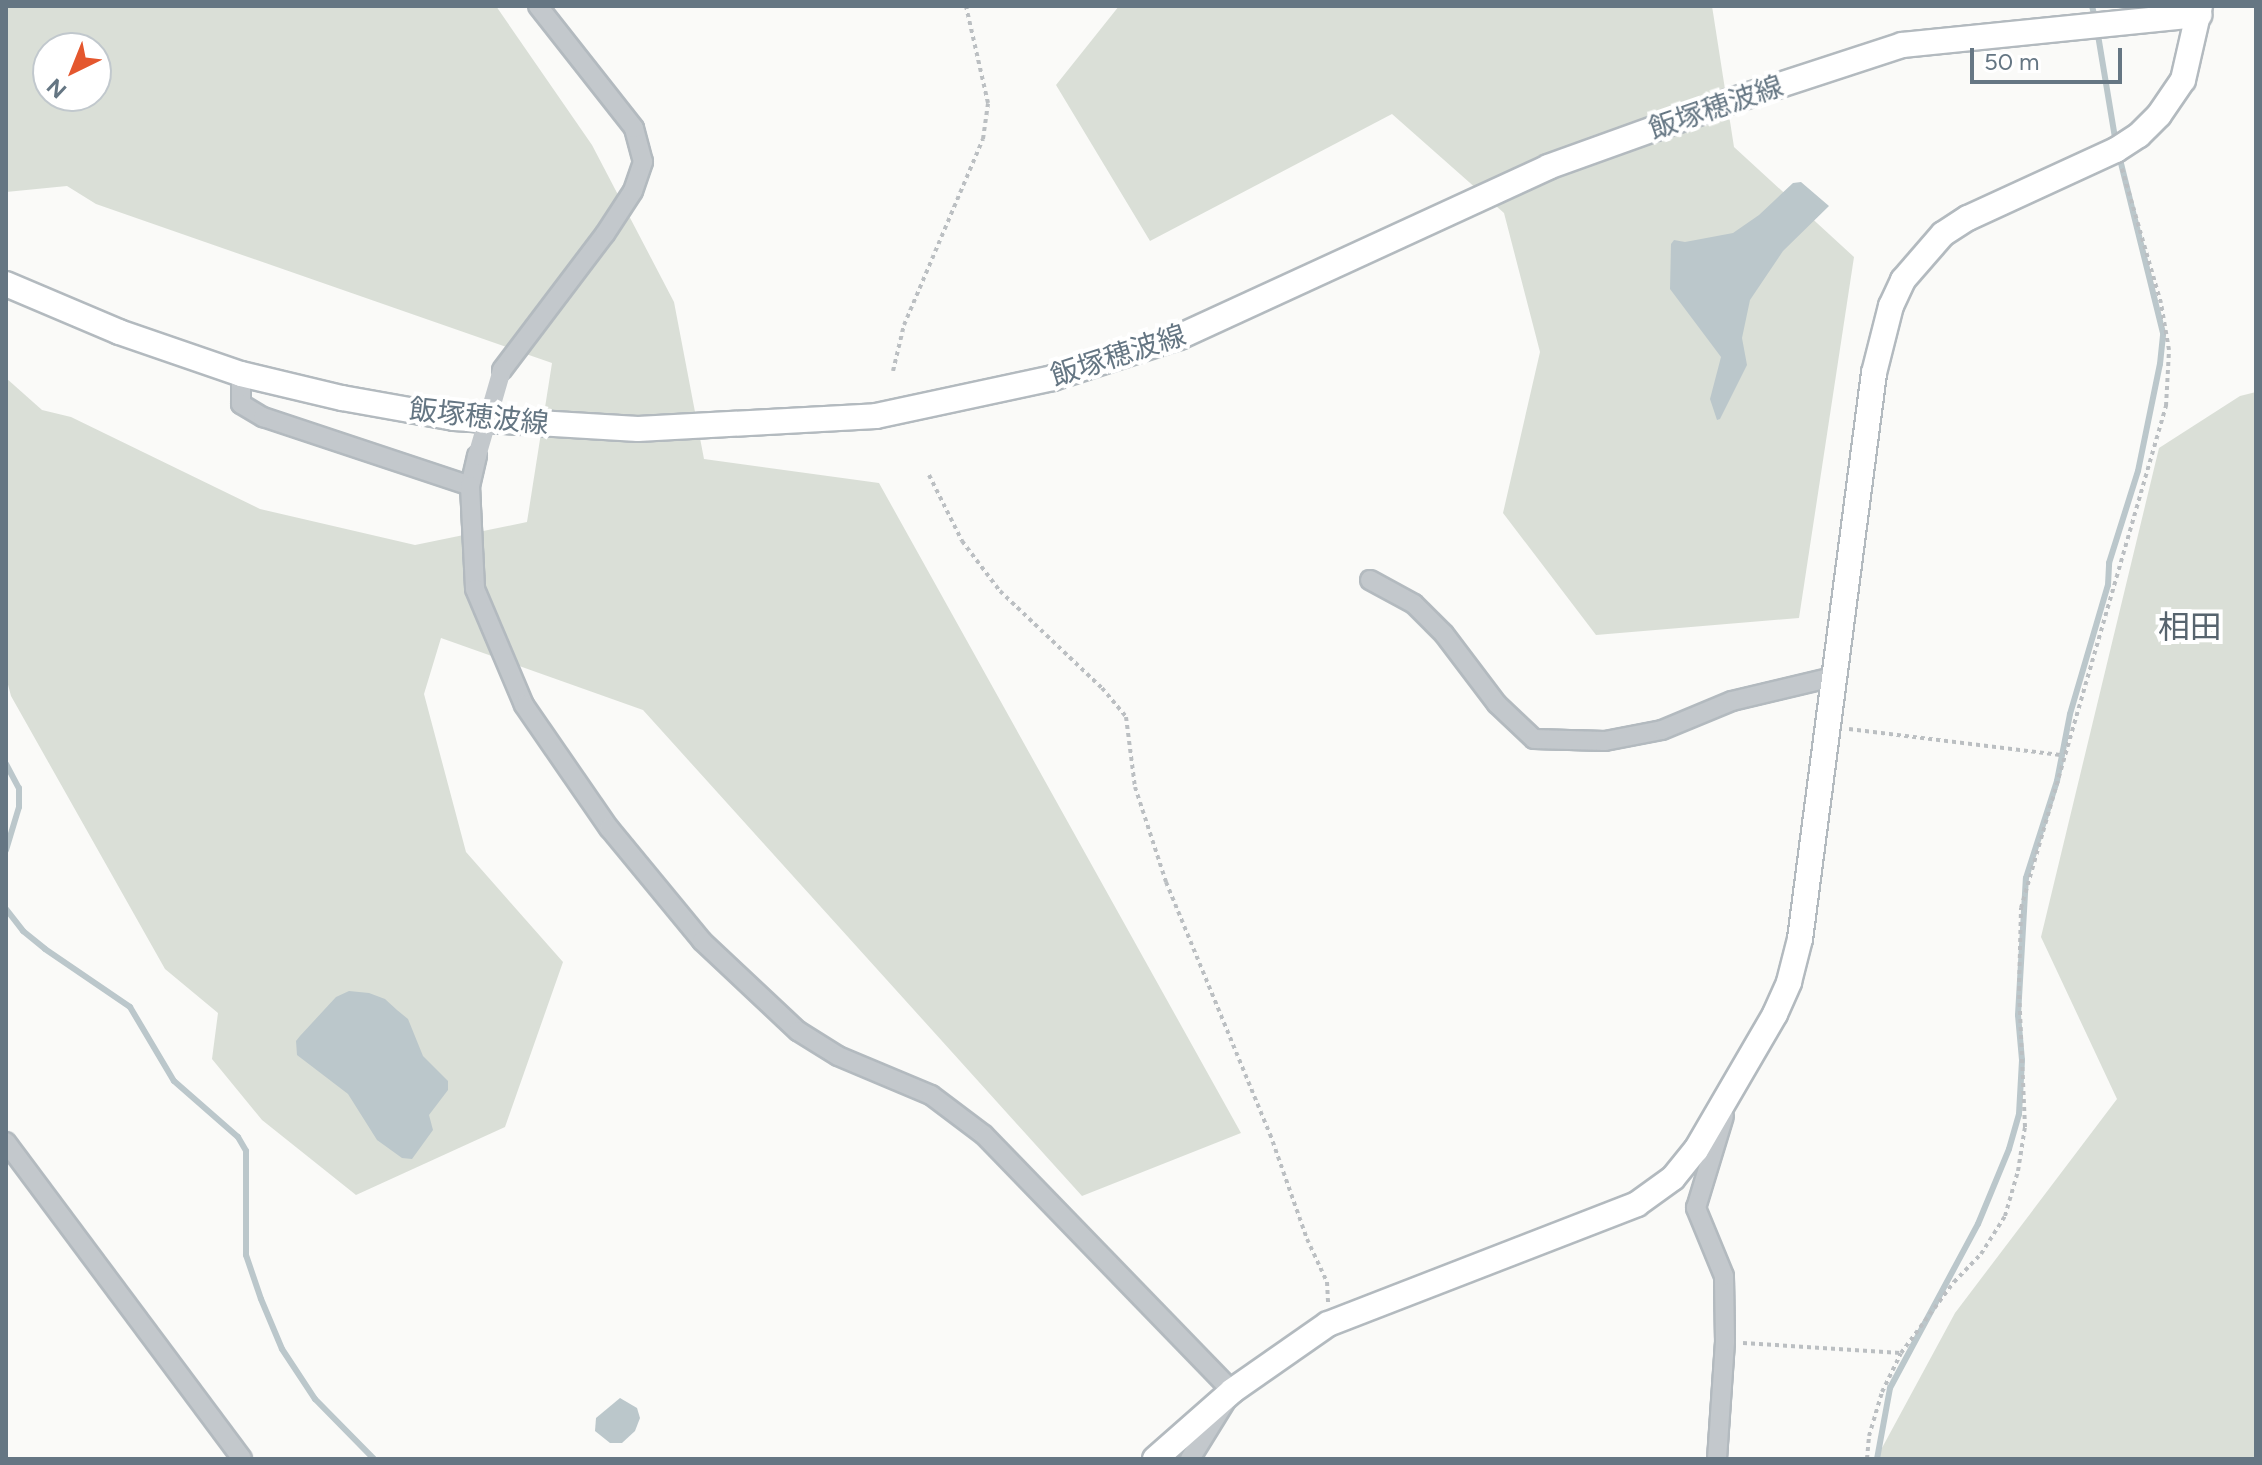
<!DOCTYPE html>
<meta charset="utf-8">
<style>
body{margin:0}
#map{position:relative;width:2262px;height:1465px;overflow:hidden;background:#fafaf8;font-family:Figtree,"Noto Sans JP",sans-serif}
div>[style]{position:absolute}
.green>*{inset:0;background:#dadfd7}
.water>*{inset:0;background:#bbc7cb}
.stream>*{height:6px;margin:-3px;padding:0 3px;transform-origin:3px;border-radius:3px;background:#bbc7cb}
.path>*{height:4px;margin-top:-2px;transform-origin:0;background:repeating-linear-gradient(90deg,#bbbfc2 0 4px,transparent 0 8px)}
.roads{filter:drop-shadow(2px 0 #b3babf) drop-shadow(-2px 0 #b3babf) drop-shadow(0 2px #b3babf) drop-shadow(0 -2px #b3babf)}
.street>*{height:18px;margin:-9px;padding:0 9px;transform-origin:9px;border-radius:9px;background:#c3c8cc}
.secondary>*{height:24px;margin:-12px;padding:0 12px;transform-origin:12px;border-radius:12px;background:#fff}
.street-bridge>*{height:18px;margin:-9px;padding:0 9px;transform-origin:9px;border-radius:9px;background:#c3c8cc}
span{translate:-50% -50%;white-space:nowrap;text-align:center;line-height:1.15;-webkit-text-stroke:8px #fff;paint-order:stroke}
.street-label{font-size:28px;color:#657683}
.quarter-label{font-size:32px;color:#57646e}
.frame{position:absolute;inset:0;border:8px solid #657683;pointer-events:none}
.north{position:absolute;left:32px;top:32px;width:80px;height:80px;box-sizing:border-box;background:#fff;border:2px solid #c1c8cd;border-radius:50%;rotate:223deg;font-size:22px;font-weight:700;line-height:32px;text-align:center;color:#657683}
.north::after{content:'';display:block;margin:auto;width:28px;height:36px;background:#e4572e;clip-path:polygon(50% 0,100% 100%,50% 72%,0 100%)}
.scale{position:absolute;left:1970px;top:48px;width:152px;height:36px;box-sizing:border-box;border:4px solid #657683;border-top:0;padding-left:10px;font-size:24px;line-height:28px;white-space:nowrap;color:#657683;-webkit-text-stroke:6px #fff;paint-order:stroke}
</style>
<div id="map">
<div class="green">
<div style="clip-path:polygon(evenodd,6px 6px,496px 6px,592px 145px,674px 302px,704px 459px,879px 483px,1241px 1133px,1082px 1196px,643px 710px,441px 638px,424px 694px,466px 852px,563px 962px,505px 1127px,356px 1195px,262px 1120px,212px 1059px,218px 1013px,165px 969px,11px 696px,6px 677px,6px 378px,42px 410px,71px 417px,260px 509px,415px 545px,527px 522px,552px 363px,96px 204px,67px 186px,6px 192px,6px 6px,48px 48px,96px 48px,96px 96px,48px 96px,48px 48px)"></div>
<div style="clip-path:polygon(1119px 6px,1712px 6px,1734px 147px,1854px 257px,1799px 618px,1596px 635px,1503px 513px,1540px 352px,1504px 213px,1392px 114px,1150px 241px,1056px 85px)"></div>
<div style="clip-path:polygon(2256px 392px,2256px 1459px,1876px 1459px,1955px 1313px,2117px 1099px,2041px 937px,2159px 448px,2240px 396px)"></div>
</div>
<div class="water">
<div style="clip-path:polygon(1801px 182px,1829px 206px,1783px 251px,1750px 300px,1742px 338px,1747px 365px,1720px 419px,1717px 420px,1710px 399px,1721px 357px,1670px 289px,1671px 244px,1674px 240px,1685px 242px,1733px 233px,1759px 215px,1793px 183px)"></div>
<div style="clip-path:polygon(349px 991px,369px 993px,385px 999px,397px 1010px,408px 1019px,423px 1056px,448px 1081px,448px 1090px,429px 1115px,433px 1130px,412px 1159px,402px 1158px,377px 1140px,348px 1094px,297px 1055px,296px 1041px,300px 1036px,336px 997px)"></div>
<div style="clip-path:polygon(620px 1398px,637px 1408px,640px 1418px,635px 1431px,622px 1443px,610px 1443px,595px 1431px,596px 1418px)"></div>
</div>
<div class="stream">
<div style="left:2092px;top:6px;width:12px;rotate:76deg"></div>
<div style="left:2097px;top:29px;width:117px;rotate:80.6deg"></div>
<div style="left:6px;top:764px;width:27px;rotate:62deg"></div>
<div style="left:19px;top:788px;width:19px;rotate:90deg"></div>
<div style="left:19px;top:807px;width:45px;rotate:106.8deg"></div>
<div style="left:6px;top:909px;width:28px;rotate:52deg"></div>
<div style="left:23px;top:931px;width:28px;rotate:39deg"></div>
<div style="left:45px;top:949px;width:103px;rotate:34.3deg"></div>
<div style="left:130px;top:1007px;width:86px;rotate:59.3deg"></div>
<div style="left:174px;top:1081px;width:85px;rotate:41.2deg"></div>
<div style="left:238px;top:1137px;width:16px;rotate:60deg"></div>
<div style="left:246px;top:1151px;width:104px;rotate:90deg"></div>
<div style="left:246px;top:1255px;width:46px;rotate:71.2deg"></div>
<div style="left:261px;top:1299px;width:54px;rotate:67.2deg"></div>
<div style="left:282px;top:1349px;width:60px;rotate:56.6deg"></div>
<div style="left:315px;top:1399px;width:84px;rotate:45.5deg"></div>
<div style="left:1877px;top:1459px;width:72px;rotate:-79.6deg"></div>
<div style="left:1890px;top:1388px;width:186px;rotate:-61.8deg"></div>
<div style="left:1978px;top:1224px;width:81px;rotate:-67.5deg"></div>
<div style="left:2009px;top:1149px;width:36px;rotate:-74deg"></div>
<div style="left:2019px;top:1114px;width:54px;rotate:-86.8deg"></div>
<div style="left:2022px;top:1060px;width:45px;rotate:-95.1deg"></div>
<div style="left:2018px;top:1015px;width:137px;rotate:-86.7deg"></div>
<div style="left:2026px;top:878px;width:102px;rotate:-72.3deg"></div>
<div style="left:2057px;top:781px;width:68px;rotate:-79deg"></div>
<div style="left:2070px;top:714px;width:134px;rotate:-73.6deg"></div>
<div style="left:2108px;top:585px;width:22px;rotate:-87deg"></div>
<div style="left:2109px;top:563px;width:96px;rotate:-72.5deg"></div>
<div style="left:2138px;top:471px;width:109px;rotate:-78.4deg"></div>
<div style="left:2160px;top:364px;width:31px;rotate:-84deg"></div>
<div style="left:2163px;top:333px;width:183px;rotate:-103.9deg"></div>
</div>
<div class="path">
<div style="left:893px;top:371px;width:47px;rotate:-76.6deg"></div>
<div style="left:904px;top:325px;width:202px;rotate:-67deg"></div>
<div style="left:983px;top:139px;width:36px;rotate:-82deg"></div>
<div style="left:988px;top:103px;width:99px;rotate:-102.8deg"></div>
<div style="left:929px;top:475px;width:74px;rotate:63.4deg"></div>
<div style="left:962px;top:541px;width:63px;rotate:52.8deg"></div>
<div style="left:1000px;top:591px;width:141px;rotate:43.6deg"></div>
<div style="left:1102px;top:688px;width:38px;rotate:50deg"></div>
<div style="left:1126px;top:717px;width:71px;rotate:82.7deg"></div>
<div style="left:1135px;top:787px;width:100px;rotate:71.9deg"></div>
<div style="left:1166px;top:882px;width:273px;rotate:67.6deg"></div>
<div style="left:1270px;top:1134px;width:111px;rotate:70.6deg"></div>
<div style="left:1307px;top:1239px;width:47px;rotate:65.1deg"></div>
<div style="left:1327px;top:1282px;width:21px;rotate:87deg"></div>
<div style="left:1849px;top:729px;width:215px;rotate:7deg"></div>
<div style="left:1743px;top:1343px;width:158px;rotate:3.6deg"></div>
<div style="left:1867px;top:1459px;width:23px;rotate:-85deg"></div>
<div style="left:1869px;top:1436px;width:46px;rotate:-73.5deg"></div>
<div style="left:1882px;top:1392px;width:43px;rotate:-64deg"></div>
<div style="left:1901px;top:1353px;width:89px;rotate:-53.3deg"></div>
<div style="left:1954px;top:1282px;width:39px;rotate:-46deg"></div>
<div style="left:1981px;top:1254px;width:45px;rotate:-57.7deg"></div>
<div style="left:2005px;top:1216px;width:47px;rotate:-73.9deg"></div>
<div style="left:2018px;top:1171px;width:45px;rotate:-81deg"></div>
<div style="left:2025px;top:1127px;width:137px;rotate:-92.5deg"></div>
<div style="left:2019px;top:990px;width:82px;rotate:-88.6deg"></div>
<div style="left:2021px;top:908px;width:523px;rotate:-73.89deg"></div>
<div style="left:2166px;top:406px;width:56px;rotate:-86.9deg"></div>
<div style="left:2169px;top:350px;width:48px;rotate:-99.7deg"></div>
<div style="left:2161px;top:303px;width:140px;rotate:-106.2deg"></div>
</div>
<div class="roads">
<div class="street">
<div style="left:502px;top:370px;width:171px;rotate:-52.9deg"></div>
<div style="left:605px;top:234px;width:51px;rotate:-56.9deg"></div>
<div style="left:633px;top:191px;width:31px;rotate:-71deg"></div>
<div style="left:643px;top:162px;width:35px;rotate:-105deg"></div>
<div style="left:634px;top:128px;width:155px;rotate:-128.2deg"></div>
<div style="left:241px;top:374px;width:30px;rotate:90deg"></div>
<div style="left:241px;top:404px;width:26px;rotate:31deg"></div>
<div style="left:263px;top:417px;width:218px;rotate:18.4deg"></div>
<div style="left:477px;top:456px;width:31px;rotate:103deg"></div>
<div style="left:470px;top:486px;width:103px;rotate:87.2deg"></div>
<div style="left:475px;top:589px;width:126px;rotate:67.1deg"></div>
<div style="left:524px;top:705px;width:150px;rotate:55.4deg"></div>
<div style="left:609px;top:828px;width:146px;rotate:50.5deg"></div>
<div style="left:702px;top:941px;width:132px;rotate:43.2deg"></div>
<div style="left:798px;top:1031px;width:47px;rotate:32deg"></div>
<div style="left:838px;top:1056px;width:101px;rotate:22.8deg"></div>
<div style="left:931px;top:1095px;width:66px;rotate:37deg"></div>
<div style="left:984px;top:1135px;width:356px;rotate:45.9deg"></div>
<div style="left:1232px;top:1391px;width:80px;rotate:121.7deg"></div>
<div style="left:1370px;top:580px;width:50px;rotate:28.6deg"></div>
<div style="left:1414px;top:604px;width:42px;rotate:45deg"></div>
<div style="left:1444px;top:634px;width:88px;rotate:52.9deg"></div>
<div style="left:1497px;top:704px;width:51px;rotate:43.4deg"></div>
<div style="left:1534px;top:739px;width:71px;rotate:1.6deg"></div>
<div style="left:1605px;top:741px;width:58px;rotate:-10.9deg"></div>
<div style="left:1662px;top:730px;width:76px;rotate:-22.5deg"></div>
<div style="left:1732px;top:701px;width:108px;rotate:-13.4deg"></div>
<div style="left:6px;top:1142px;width:395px;rotate:53.3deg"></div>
<div style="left:1717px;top:1459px;width:118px;rotate:-86.1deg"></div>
<div style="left:1725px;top:1341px;width:65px;rotate:-90.9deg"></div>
<div style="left:1724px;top:1276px;width:74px;rotate:-112.4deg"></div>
<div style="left:1696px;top:1208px;width:96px;rotate:-73.1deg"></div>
</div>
<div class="secondary">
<div style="left:6px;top:284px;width:123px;rotate:23deg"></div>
<div style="left:119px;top:332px;width:129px;rotate:19deg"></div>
<div style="left:241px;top:374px;width:104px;rotate:13.4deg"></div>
<div style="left:342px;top:398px;width:114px;rotate:10.1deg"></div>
<div style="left:454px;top:418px;width:184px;rotate:3.4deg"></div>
<div style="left:638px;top:429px;width:238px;rotate:-3.1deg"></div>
<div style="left:876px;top:416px;width:181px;rotate:-12.1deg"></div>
<div style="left:1053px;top:378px;width:133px;rotate:-18deg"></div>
<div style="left:1179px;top:337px;width:406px;rotate:-24.7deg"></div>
<div style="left:1548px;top:167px;width:195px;rotate:-19.8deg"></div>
<div style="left:1731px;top:101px;width:180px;rotate:-18.1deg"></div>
<div style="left:1902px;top:45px;width:299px;rotate:-5.8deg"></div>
<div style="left:1155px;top:1459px;width:103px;rotate:-41.4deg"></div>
<div style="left:1232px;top:1391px;width:117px;rotate:-34.9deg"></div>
<div style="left:1328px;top:1324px;width:331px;rotate:-21.2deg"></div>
<div style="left:1637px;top:1204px;width:44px;rotate:-35.8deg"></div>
<div style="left:1673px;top:1178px;width:36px;rotate:-51deg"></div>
<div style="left:1696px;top:1150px;width:157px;rotate:-59.8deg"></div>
<div style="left:1775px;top:1014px;width:35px;rotate:-66deg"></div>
<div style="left:1789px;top:982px;width:44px;rotate:-75.7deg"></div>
<div style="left:1800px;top:939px;width:571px;rotate:-82.55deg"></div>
<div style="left:1874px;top:373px;width:69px;rotate:-75.8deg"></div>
<div style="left:1891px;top:306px;width:29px;rotate:-65deg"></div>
<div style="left:1903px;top:280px;width:61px;rotate:-49deg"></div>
<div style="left:1943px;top:234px;width:30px;rotate:-33deg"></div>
<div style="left:1968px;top:218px;width:163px;rotate:-24.7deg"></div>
<div style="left:2116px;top:150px;width:27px;rotate:-33deg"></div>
<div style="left:2139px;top:135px;width:28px;rotate:-45deg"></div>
<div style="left:2159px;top:115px;width:42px;rotate:-55.6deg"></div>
<div style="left:2183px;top:80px;width:76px;rotate:-77.1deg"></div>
</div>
</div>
<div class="street-bridge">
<div style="left:477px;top:456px;width:90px;rotate:-73.8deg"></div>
</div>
<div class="street-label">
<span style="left:1716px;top:107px;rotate:-19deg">飯塚穂波線</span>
<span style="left:1118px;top:355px;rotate:-18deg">飯塚穂波線</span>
<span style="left:479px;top:416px;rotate:6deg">飯塚穂波線</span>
</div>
<div class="quarter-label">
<span style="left:2190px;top:627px">相田</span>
</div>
<div class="frame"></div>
<div class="north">N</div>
<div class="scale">50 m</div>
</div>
